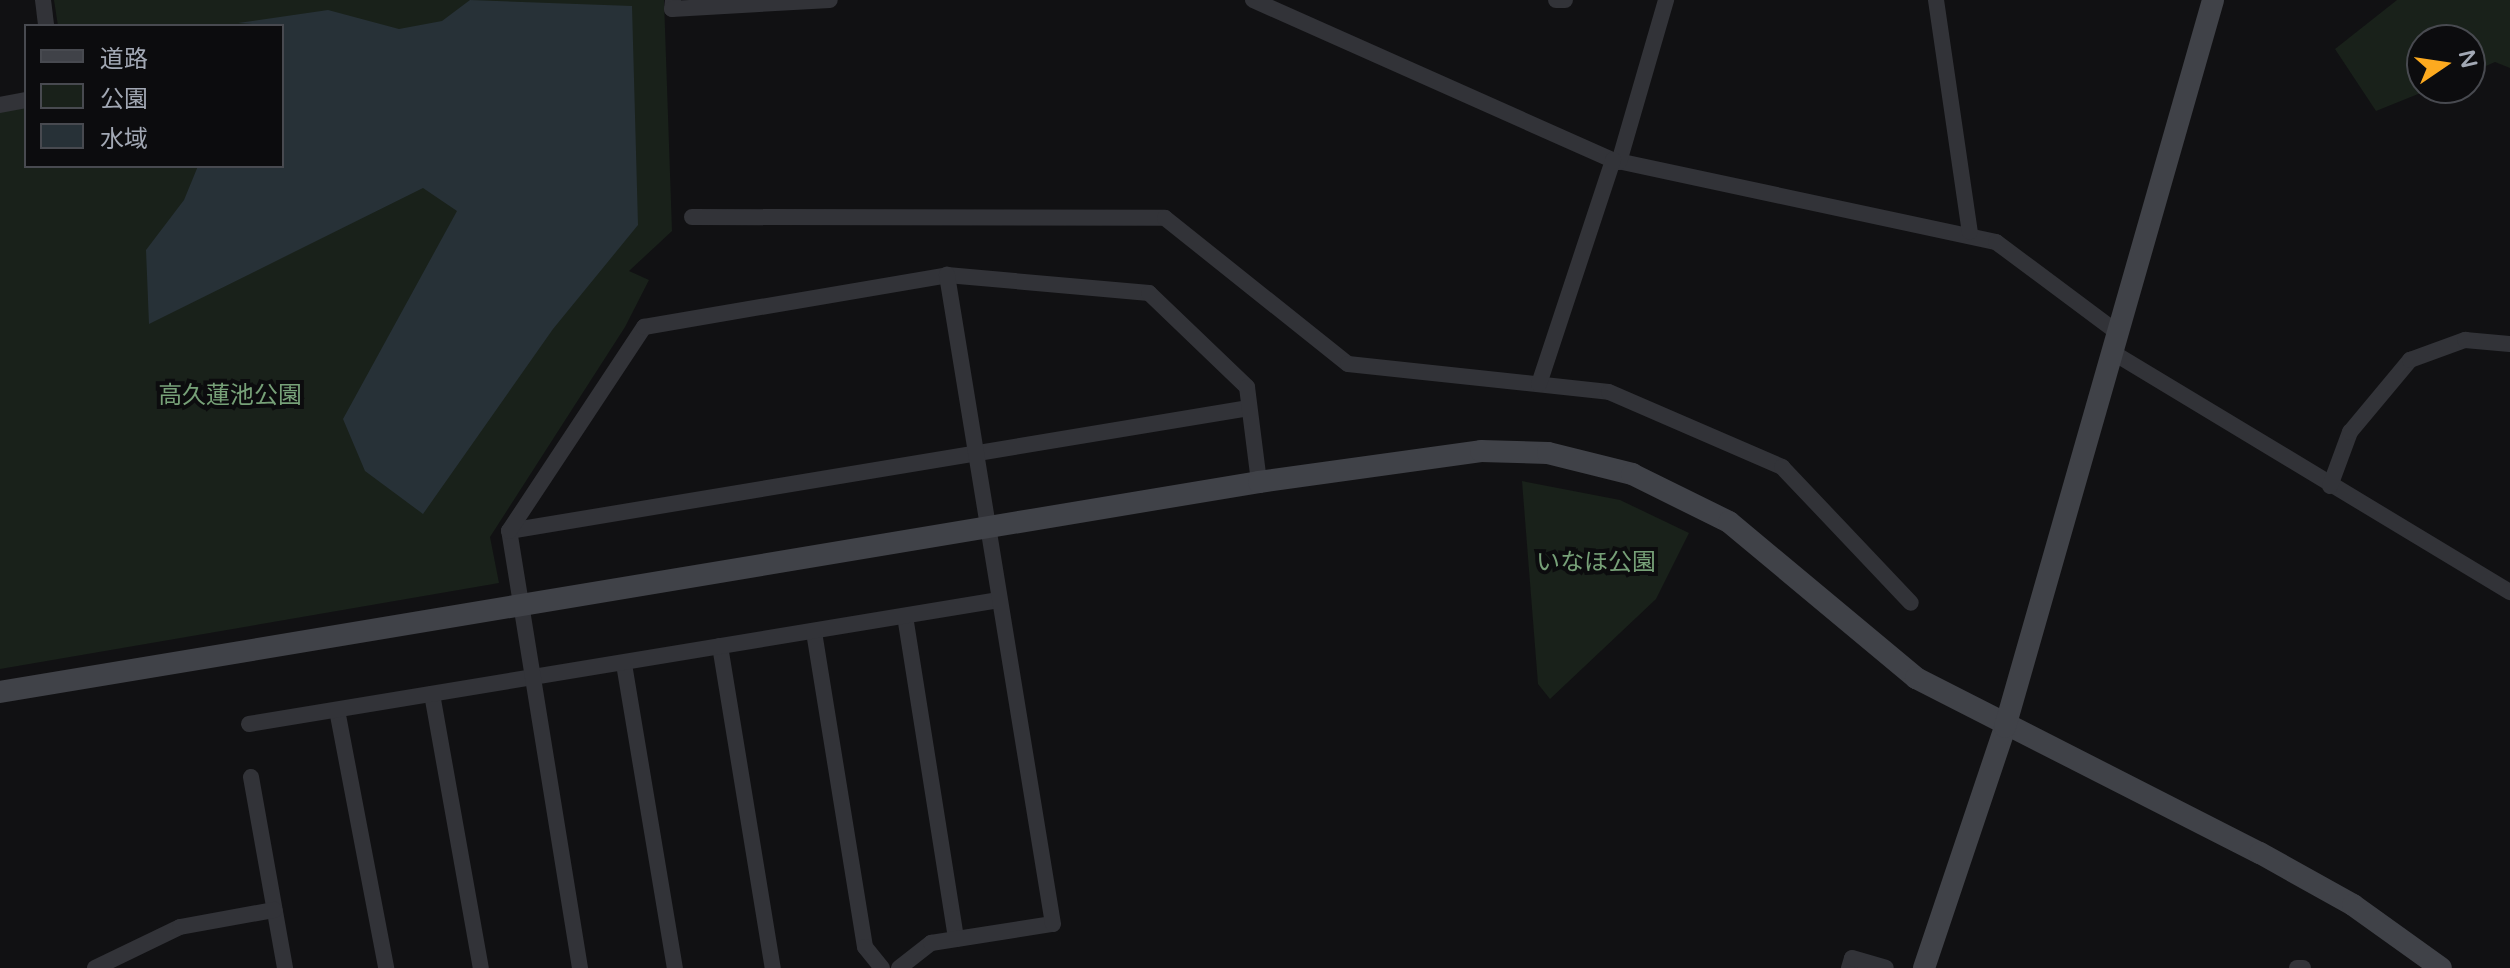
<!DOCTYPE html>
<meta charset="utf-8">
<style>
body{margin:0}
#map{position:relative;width:2510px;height:968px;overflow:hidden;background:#111113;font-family:"Varela Round","Noto Sans JP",sans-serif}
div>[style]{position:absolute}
.green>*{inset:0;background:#19211a}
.water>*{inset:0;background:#273137}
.street>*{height:16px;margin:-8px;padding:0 8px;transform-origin:8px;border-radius:8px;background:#323338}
.secondary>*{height:22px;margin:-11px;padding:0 11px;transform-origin:11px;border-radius:11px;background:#404248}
span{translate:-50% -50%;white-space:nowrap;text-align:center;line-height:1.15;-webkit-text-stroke:8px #0c0c0e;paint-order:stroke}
.park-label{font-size:24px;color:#77a178}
.legend{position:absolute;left:24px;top:24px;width:260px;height:144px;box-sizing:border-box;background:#0c0c0e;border:2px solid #484a50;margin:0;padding:10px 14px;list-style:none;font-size:24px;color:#a2a8b4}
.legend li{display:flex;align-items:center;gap:16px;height:40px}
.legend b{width:40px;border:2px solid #484a50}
.north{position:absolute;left:2406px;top:24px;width:80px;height:80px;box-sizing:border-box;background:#0c0c0e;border:2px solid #484a50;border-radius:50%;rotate:77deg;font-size:22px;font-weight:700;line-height:32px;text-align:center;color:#a2a8b4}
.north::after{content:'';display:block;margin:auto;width:28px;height:36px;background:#fdaa1f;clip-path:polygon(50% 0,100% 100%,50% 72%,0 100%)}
</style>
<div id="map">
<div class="green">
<div style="clip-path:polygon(54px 0,664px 0,672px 231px,629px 271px,649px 280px,625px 327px,490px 537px,499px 583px,0 669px,0 111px,26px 107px,26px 166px,282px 166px,282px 26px,58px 26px)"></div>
<div style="clip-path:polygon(2397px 0,2510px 0,2510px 68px,2495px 62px,2470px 73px,2470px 40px,2422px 40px,2422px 88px,2433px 88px,2376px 111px,2335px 49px)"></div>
<div style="clip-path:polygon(1522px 481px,1620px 500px,1689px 533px,1656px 599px,1550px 699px,1538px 684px)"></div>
</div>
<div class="water">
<div style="clip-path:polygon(470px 0,632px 6px,638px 225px,553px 329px,423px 514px,365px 471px,343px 419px,457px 211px,423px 188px,149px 324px,146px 250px,184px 200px,198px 166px,282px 166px,282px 26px,238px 23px,328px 10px,399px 29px,442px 21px)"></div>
</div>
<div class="street">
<div style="left:43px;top:0;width:26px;rotate:83deg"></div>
<div style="left:673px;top:0;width:9px;rotate:96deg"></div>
<div style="left:672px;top:9px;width:158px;rotate:-3.3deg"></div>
<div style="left:1253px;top:0;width:394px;rotate:24deg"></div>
<div style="left:1613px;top:160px;width:392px;rotate:12.1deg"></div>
<div style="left:1996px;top:242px;width:152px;rotate:36.7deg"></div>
<div style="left:1556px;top:0;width:9px"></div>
<div style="left:1936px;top:0;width:234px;rotate:81.7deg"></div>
<div style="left:0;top:105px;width:26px;rotate:-11deg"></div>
<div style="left:1619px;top:162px;width:169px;rotate:-73.8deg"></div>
<div style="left:692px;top:217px;width:473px;rotate:0.1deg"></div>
<div style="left:1165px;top:218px;width:234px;rotate:38.6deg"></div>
<div style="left:1348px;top:364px;width:262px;rotate:6.1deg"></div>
<div style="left:1609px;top:392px;width:189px;rotate:23.4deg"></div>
<div style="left:1782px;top:467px;width:187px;rotate:46.5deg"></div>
<div style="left:2112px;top:352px;width:465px;rotate:31.1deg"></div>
<div style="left:1539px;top:384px;width:236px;rotate:-71.7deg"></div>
<div style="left:2330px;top:486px;width:58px;rotate:-69.7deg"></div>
<div style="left:2350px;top:432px;width:94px;rotate:-50.2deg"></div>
<div style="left:2410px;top:360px;width:59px;rotate:-20deg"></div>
<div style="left:2465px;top:340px;width:45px;rotate:5.1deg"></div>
<div style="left:509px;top:531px;width:750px;rotate:-9.44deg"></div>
<div style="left:905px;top:616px;width:327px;rotate:81deg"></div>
<div style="left:814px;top:632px;width:319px;rotate:80.8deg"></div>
<div style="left:865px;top:947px;width:27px;rotate:51deg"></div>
<div style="left:720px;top:646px;width:326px;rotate:80.7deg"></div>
<div style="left:624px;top:664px;width:308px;rotate:80.5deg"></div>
<div style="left:432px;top:694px;width:278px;rotate:79.9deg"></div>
<div style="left:337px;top:710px;width:263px;rotate:79.2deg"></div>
<div style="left:249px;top:724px;width:760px;rotate:-9.39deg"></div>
<div style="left:251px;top:777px;width:194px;rotate:79.9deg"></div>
<div style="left:95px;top:968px;width:94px;rotate:-25.8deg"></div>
<div style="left:180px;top:927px;width:96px;rotate:-10.3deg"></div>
<div style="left:580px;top:968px;width:443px;rotate:-99.2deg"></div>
<div style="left:509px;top:531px;width:245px;rotate:-56.5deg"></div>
<div style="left:644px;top:327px;width:307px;rotate:-9.7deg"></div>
<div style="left:947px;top:275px;width:203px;rotate:5.1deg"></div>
<div style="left:1149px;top:293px;width:136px;rotate:43.8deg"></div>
<div style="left:1247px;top:387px;width:96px;rotate:82.8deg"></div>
<div style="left:899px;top:968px;width:41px;rotate:-38deg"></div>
<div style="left:931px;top:943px;width:123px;rotate:-8.9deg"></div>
<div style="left:1053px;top:924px;width:658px;rotate:-99.28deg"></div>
<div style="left:1849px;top:968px;width:10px;rotate:-73deg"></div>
<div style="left:1852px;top:958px;width:35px;rotate:16deg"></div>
<div style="left:2297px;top:968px;width:6px"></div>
</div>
<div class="secondary">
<div style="left:0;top:692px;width:1276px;rotate:-9.47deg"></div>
<div style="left:1259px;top:482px;width:224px;rotate:-7.9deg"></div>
<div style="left:1481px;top:451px;width:67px;rotate:1.7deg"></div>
<div style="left:1548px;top:453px;width:87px;rotate:14deg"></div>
<div style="left:1632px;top:474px;width:108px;rotate:26.3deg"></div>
<div style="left:1729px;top:522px;width:244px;rotate:39.8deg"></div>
<div style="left:1916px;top:678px;width:386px;rotate:27deg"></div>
<div style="left:2260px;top:853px;width:107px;rotate:29.2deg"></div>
<div style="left:2353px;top:905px;width:108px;rotate:35.6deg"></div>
<div style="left:1924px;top:968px;width:254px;rotate:-71.4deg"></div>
<div style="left:2005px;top:727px;width:756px;rotate:-74.03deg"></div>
</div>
<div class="park-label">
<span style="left:230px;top:396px">高久蓮池公園</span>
<span style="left:1596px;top:563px">いなほ公園</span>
</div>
<ul class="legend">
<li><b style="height:10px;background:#404248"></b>道路</li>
<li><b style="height:22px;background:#19211a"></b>公園</li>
<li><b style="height:22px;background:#273137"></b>水域</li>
</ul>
<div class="north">N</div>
</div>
